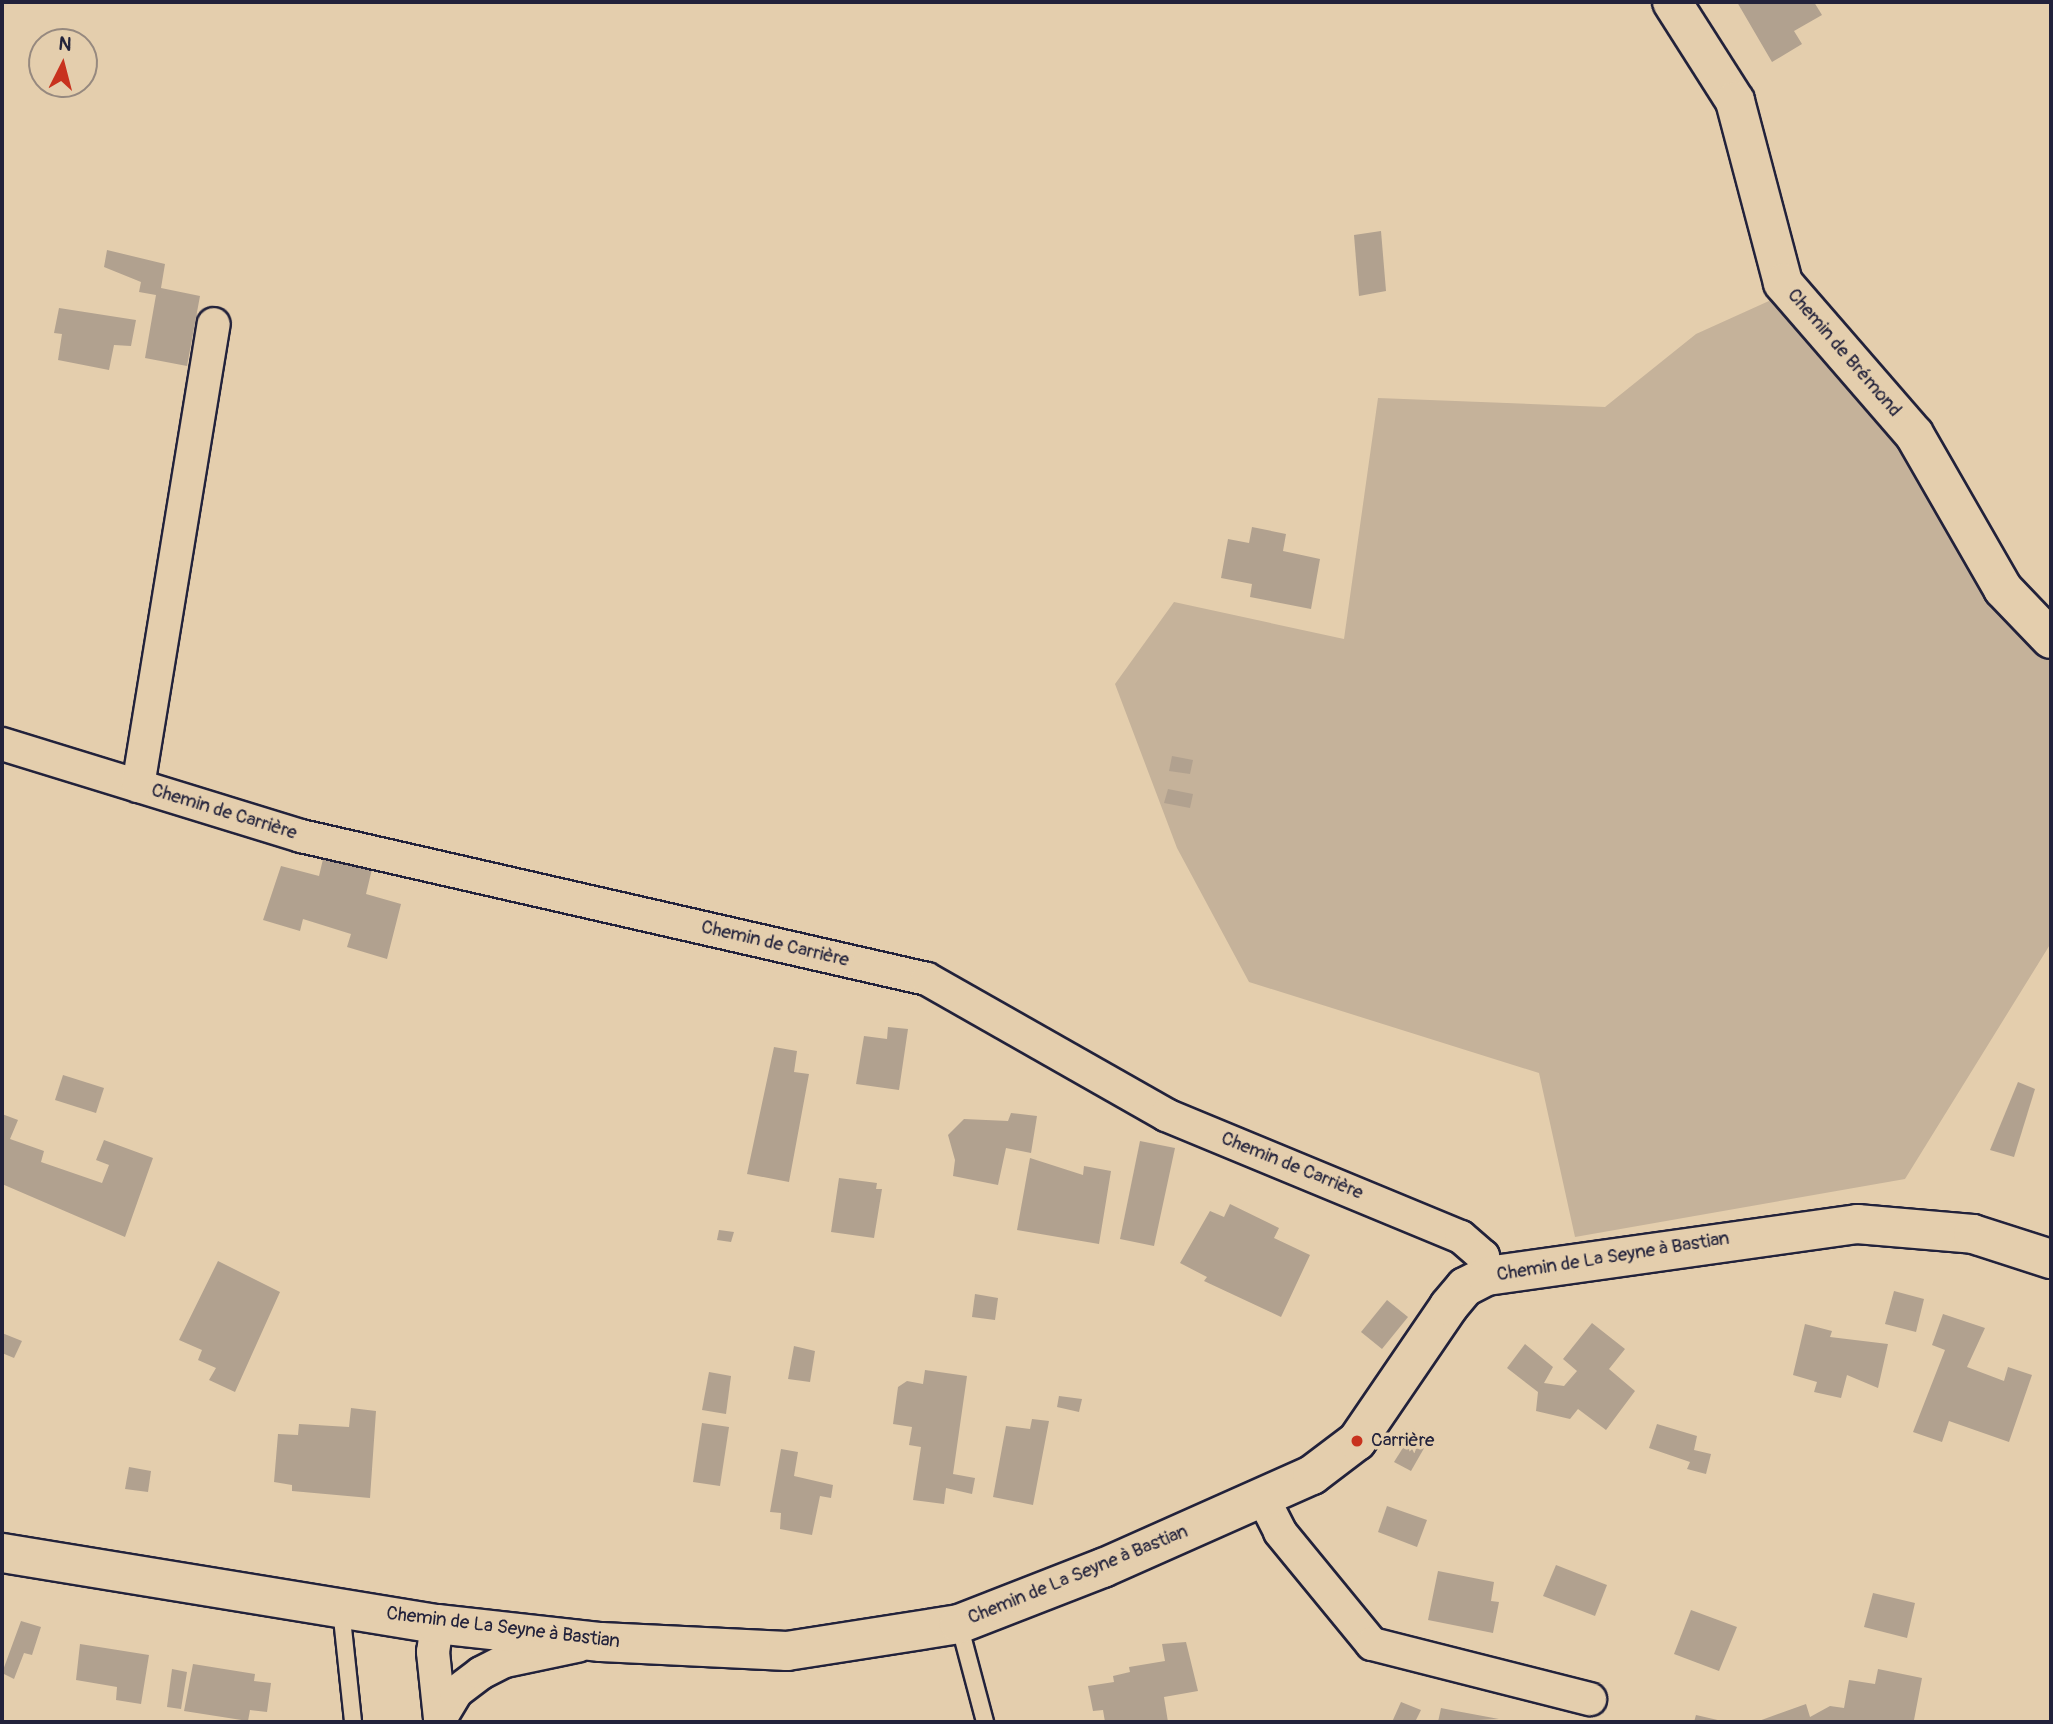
<!DOCTYPE html>
<meta charset="utf-8">
<style>
body{margin:0}
#map{position:relative;width:2053px;height:1724px;overflow:hidden;background:#e4cead;font-family:Pangolin,sans-serif}
div>[style]{position:absolute}
.green>*{inset:0;background:#c5b29a}
.building>*{inset:0;background:#b1a18f}
.roads{filter:drop-shadow(2px 0 #22223b) drop-shadow(-2px 0 #22223b) drop-shadow(0 2px #22223b) drop-shadow(0 -2px #22223b)}
.lane>*{height:16px;margin:-8px;padding:0 8px;transform-origin:8px;border-radius:8px;background:#e4cead}
.street>*{height:32px;margin:-16px;padding:0 16px;transform-origin:16px;border-radius:16px;background:#e4cead}
.secondary>*{height:38px;margin:-19px;padding:0 19px;transform-origin:19px;border-radius:19px;background:#e4cead}
.dots>*{width:19px;height:19px;translate:-50% -50%;box-sizing:border-box;border:4px solid #e4cead;border-radius:50%}
span{translate:-50% -50%;white-space:nowrap;text-align:center;line-height:1.15;-webkit-text-stroke:7px #e4cead;paint-order:stroke}
.street-label{font-size:19px;color:#22223b}
.poi-label{font-size:19px;color:#22223b}
.left{translate:0 -50%;text-align:left}
.frame{position:absolute;inset:0;border:4px solid #22223b;pointer-events:none}
.north{position:absolute;left:28px;top:28px;width:70px;height:70px;box-sizing:border-box;background:#e4cead;border:2px solid #96897f;border-radius:50%;rotate:6deg;font-size:19px;font-weight:700;line-height:28px;text-align:center;color:#22223b}
.north::after{content:'';display:block;margin:auto;width:24px;height:32px;background:#c8321e;clip-path:polygon(50% 0,100% 100%,50% 72%,0 100%)}
</style>
<div id="map">
<div class="green">
<div style="clip-path:polygon(1782px 295px,1896px 430px,2051px 657px,2051px 943px,1905px 1179px,1575px 1237px,1539px 1073px,1249px 982px,1177px 848px,1115px 684px,1174px 602px,1344px 639px,1378px 398px,1605px 407px,1696px 334px)"></div>
</div>
<div class="building">
<div style="clip-path:polygon(1737px 2px,1814px 2px,1822px 15px,1794px 31px,1802px 44px,1772px 62px)"></div>
<div style="clip-path:polygon(1381px 231px,1386px 291px,1359px 296px,1354px 235px)"></div>
<div style="clip-path:polygon(107px 250px,165px 264px,161px 288px,200px 296px,187px 366px,145px 358px,156px 295px,139px 292px,141px 282px,104px 267px)"></div>
<div style="clip-path:polygon(59px 308px,136px 320px,131px 346px,114px 345px,109px 370px,58px 360px,62px 334px,54px 333px)"></div>
<div style="clip-path:polygon(1252px 527px,1286px 534px,1283px 551px,1320px 559px,1311px 609px,1250px 597px,1252px 584px,1221px 578px,1228px 539px,1249px 543px)"></div>
<div style="clip-path:polygon(1172px 756px,1193px 760px,1190px 774px,1169px 771px)"></div>
<div style="clip-path:polygon(1168px 789px,1193px 794px,1190px 808px,1164px 803px)"></div>
<div style="clip-path:polygon(324px 855px,372px 869px,366px 894px,401px 904px,387px 959px,347px 947px,351px 934px,303px 919px,300px 931px,263px 920px,281px 866px,319px 876px)"></div>
<div style="clip-path:polygon(888px 1027px,908px 1029px,899px 1090px,856px 1084px,864px 1036px,887px 1039px)"></div>
<div style="clip-path:polygon(774px 1047px,797px 1051px,794px 1072px,809px 1074px,789px 1182px,747px 1174px)"></div>
<div style="clip-path:polygon(63px 1075px,104px 1088px,96px 1113px,55px 1100px)"></div>
<div style="clip-path:polygon(2018px 1082px,2035px 1089px,2014px 1157px,1990px 1150px)"></div>
<div style="clip-path:polygon(1011px 1113px,1037px 1116px,1031px 1153px,1006px 1148px,998px 1185px,953px 1176px,955px 1160px,948px 1135px,964px 1119px,1008px 1121px)"></div>
<div style="clip-path:polygon(2px 1114px,18px 1120px,10px 1139px,44px 1151px,41px 1162px,102px 1183px,109px 1165px,96px 1160px,104px 1140px,153px 1158px,125px 1237px,2px 1184px)"></div>
<div style="clip-path:polygon(1140px 1141px,1175px 1148px,1154px 1246px,1120px 1239px)"></div>
<div style="clip-path:polygon(1030px 1158px,1083px 1175px,1084px 1166px,1111px 1171px,1099px 1244px,1017px 1230px)"></div>
<div style="clip-path:polygon(839px 1178px,877px 1183px,876px 1189px,882px 1189px,874px 1238px,831px 1232px)"></div>
<div style="clip-path:polygon(1230px 1204px,1279px 1228px,1274px 1238px,1310px 1255px,1281px 1317px,1204px 1281px,1207px 1277px,1180px 1263px,1210px 1211px,1224px 1217px)"></div>
<div style="clip-path:polygon(719px 1230px,734px 1232px,731px 1242px,717px 1240px)"></div>
<div style="clip-path:polygon(218px 1261px,280px 1292px,235px 1392px,209px 1380px,216px 1368px,198px 1360px,202px 1350px,179px 1340px)"></div>
<div style="clip-path:polygon(1894px 1291px,1924px 1299px,1916px 1332px,1885px 1324px)"></div>
<div style="clip-path:polygon(975px 1294px,998px 1298px,995px 1320px,972px 1317px)"></div>
<div style="clip-path:polygon(1387px 1300px,1408px 1317px,1382px 1349px,1361px 1332px)"></div>
<div style="clip-path:polygon(1943px 1314px,1985px 1328px,1967px 1367px,2004px 1381px,2008px 1367px,2032px 1375px,2009px 1442px,1949px 1421px,1942px 1442px,1913px 1432px,1945px 1350px,1932px 1345px)"></div>
<div style="clip-path:polygon(1592px 1323px,1625px 1349px,1609px 1369px,1635px 1391px,1606px 1430px,1578px 1409px,1570px 1419px,1536px 1411px,1538px 1392px,1507px 1368px,1525px 1344px,1553px 1367px,1544px 1383px,1564px 1386px,1577px 1371px,1563px 1359px)"></div>
<div style="clip-path:polygon(1805px 1324px,1832px 1331px,1830px 1337px,1888px 1344px,1878px 1388px,1847px 1375px,1841px 1398px,1814px 1392px,1817px 1382px,1793px 1375px)"></div>
<div style="clip-path:polygon(2px 1333px,22px 1341px,14px 1358px,2px 1353px)"></div>
<div style="clip-path:polygon(794px 1346px,815px 1351px,810px 1382px,788px 1379px)"></div>
<div style="clip-path:polygon(925px 1370px,967px 1376px,953px 1474px,975px 1478px,972px 1494px,946px 1488px,944px 1504px,913px 1500px,921px 1447px,909px 1445px,912px 1427px,893px 1424px,898px 1387px,907px 1381px,923px 1384px)"></div>
<div style="clip-path:polygon(709px 1372px,731px 1376px,726px 1414px,702px 1410px)"></div>
<div style="clip-path:polygon(1059px 1396px,1082px 1399px,1079px 1412px,1057px 1407px)"></div>
<div style="clip-path:polygon(351px 1408px,376px 1411px,370px 1498px,292px 1491px,292px 1485px,274px 1482px,278px 1434px,298px 1435px,299px 1424px,349px 1427px)"></div>
<div style="clip-path:polygon(1032px 1419px,1049px 1421px,1033px 1505px,993px 1497px,1006px 1426px,1030px 1429px)"></div>
<div style="clip-path:polygon(702px 1423px,729px 1427px,720px 1486px,693px 1482px)"></div>
<div style="clip-path:polygon(1657px 1424px,1697px 1436px,1694px 1450px,1711px 1454px,1706px 1474px,1687px 1469px,1690px 1462px,1649px 1448px)"></div>
<div style="clip-path:polygon(1411px 1435px,1427px 1443px,1411px 1471px,1394px 1462px)"></div>
<div style="clip-path:polygon(781px 1449px,798px 1452px,794px 1476px,833px 1485px,831px 1498px,820px 1496px,812px 1535px,780px 1529px,781px 1513px,770px 1512px)"></div>
<div style="clip-path:polygon(129px 1467px,151px 1471px,148px 1492px,125px 1489px)"></div>
<div style="clip-path:polygon(1387px 1506px,1427px 1520px,1417px 1547px,1378px 1532px)"></div>
<div style="clip-path:polygon(1556px 1565px,1607px 1585px,1595px 1616px,1543px 1596px)"></div>
<div style="clip-path:polygon(1438px 1571px,1494px 1582px,1491px 1601px,1499px 1602px,1493px 1633px,1428px 1620px)"></div>
<div style="clip-path:polygon(1873px 1593px,1915px 1603px,1907px 1638px,1864px 1627px)"></div>
<div style="clip-path:polygon(1691px 1610px,1737px 1627px,1719px 1671px,1674px 1654px)"></div>
<div style="clip-path:polygon(21px 1621px,41px 1627px,32px 1655px,24px 1653px,14px 1679px,2px 1673px)"></div>
<div style="clip-path:polygon(1186px 1642px,1198px 1691px,1164px 1697px,1168px 1722px,1105px 1722px,1103px 1710px,1093px 1711px,1088px 1686px,1114px 1682px,1113px 1676px,1130px 1672px,1129px 1667px,1165px 1661px,1162px 1644px)"></div>
<div style="clip-path:polygon(80px 1644px,149px 1655px,141px 1704px,116px 1700px,117px 1687px,76px 1680px)"></div>
<div style="clip-path:polygon(193px 1664px,255px 1674px,254px 1681px,271px 1683px,267px 1712px,250px 1710px,248px 1721px,184px 1711px)"></div>
<div style="clip-path:polygon(172px 1669px,187px 1672px,181px 1709px,167px 1707px)"></div>
<div style="clip-path:polygon(1878px 1669px,1922px 1678px,1914px 1720px,1756px 1722px,1806px 1704px,1810px 1717px,1830px 1706px,1844px 1708px,1849px 1680px,1875px 1684px)"></div>
<div style="clip-path:polygon(1401px 1702px,1421px 1710px,1415px 1722px,1392px 1722px)"></div>
<div style="clip-path:polygon(1441px 1708px,1456px 1711px,1499px 1719px,1438px 1722px)"></div>
<div style="clip-path:polygon(1696px 1715px,1722px 1721px,1722px 1722px,1694px 1722px)"></div>
</div>
<div class="roads">
<div class="lane">
<div style="left:341px;top:1609px;width:114px;rotate:83.9deg"></div>
<div style="left:959px;top:1624px;width:101px;rotate:75.1deg"></div>
</div>
<div class="street">
<div style="left:2px;top:744px;width:313px;rotate:17.1deg"></div>
<div style="left:301px;top:836px;width:642px;rotate:12.87deg"></div>
<div style="left:927px;top:979px;width:275px;rotate:29.6deg"></div>
<div style="left:1166px;top:1115px;width:319px;rotate:22.5deg"></div>
<div style="left:1461px;top:1237px;width:29px;rotate:41deg"></div>
<div style="left:1483px;top:1256px;width:20px;rotate:79deg"></div>
<div style="left:138px;top:786px;width:468px;rotate:-80.7deg"></div>
<div style="left:1263px;top:1498px;width:38px;rotate:63deg"></div>
<div style="left:1280px;top:1532px;width:145px;rotate:50.6deg"></div>
<div style="left:1372px;top:1644px;width:225px;rotate:14.2deg"></div>
<div style="left:437px;top:1624px;width:28px;rotate:98deg"></div>
<div style="left:433px;top:1652px;width:67px;rotate:84deg"></div>
<div style="left:440px;top:1719px;width:31px;rotate:-59deg"></div>
<div style="left:456px;top:1692px;width:31px;rotate:-37deg"></div>
<div style="left:481px;top:1673px;width:27px;rotate:-27deg"></div>
<div style="left:505px;top:1661px;width:74px;rotate:-11.8deg"></div>
</div>
<div class="secondary">
<div style="left:1672px;top:2px;width:117px;rotate:57.5deg"></div>
<div style="left:1735px;top:101px;width:188px;rotate:75.2deg"></div>
<div style="left:1783px;top:283px;width:200px;rotate:49.1deg"></div>
<div style="left:1914px;top:434px;width:179px;rotate:60.1deg"></div>
<div style="left:2003px;top:589px;width:69px;rotate:46.2deg"></div>
<div style="left:2px;top:1553px;width:441px;rotate:9.3deg"></div>
<div style="left:437px;top:1624px;width:165px;rotate:6.3deg"></div>
<div style="left:601px;top:1642px;width:186px;rotate:2.8deg"></div>
<div style="left:787px;top:1651px;width:174px;rotate:-8.9deg"></div>
<div style="left:959px;top:1624px;width:155px;rotate:-21.3deg"></div>
<div style="left:1103px;top:1568px;width:229px;rotate:-24deg"></div>
<div style="left:1312px;top:1475px;width:56px;rotate:-37.1deg"></div>
<div style="left:1357px;top:1441px;width:163px;rotate:-55.7deg"></div>
<div style="left:1449px;top:1306px;width:25px;rotate:-50deg"></div>
<div style="left:1465px;top:1287px;width:25px;rotate:-27deg"></div>
<div style="left:1487px;top:1276px;width:374px;rotate:-8deg"></div>
<div style="left:1857px;top:1224px;width:116px;rotate:4.9deg"></div>
<div style="left:1973px;top:1234px;width:82px;rotate:17.8deg"></div>
</div>
</div>
<div class="dots">
<div style="left:1357px;top:1441px;background:#c8321e"></div>
</div>
<div class="street-label">
<span style="left:1844px;top:353px;rotate:49deg">Chemin de Brémond</span>
<span style="left:224px;top:812px;rotate:17deg">Chemin de Carrière</span>
<span style="left:775px;top:944px;rotate:13deg">Chemin de Carrière</span>
<span style="left:1292px;top:1166px;rotate:22deg">Chemin de Carrière</span>
<span style="left:1613px;top:1257px;rotate:-9deg">Chemin de La Seyne à Bastian</span>
<span style="left:1078px;top:1575px;rotate:-22deg">Chemin de La Seyne à Bastian</span>
<span style="left:503px;top:1628px;rotate:7deg">Chemin de La Seyne à Bastian</span>
</div>
<div class="poi-label">
<span class="left" style="left:1371px;top:1441px">Carrière</span>
</div>
<div class="frame"></div>
<div class="north">N</div>
</div>
